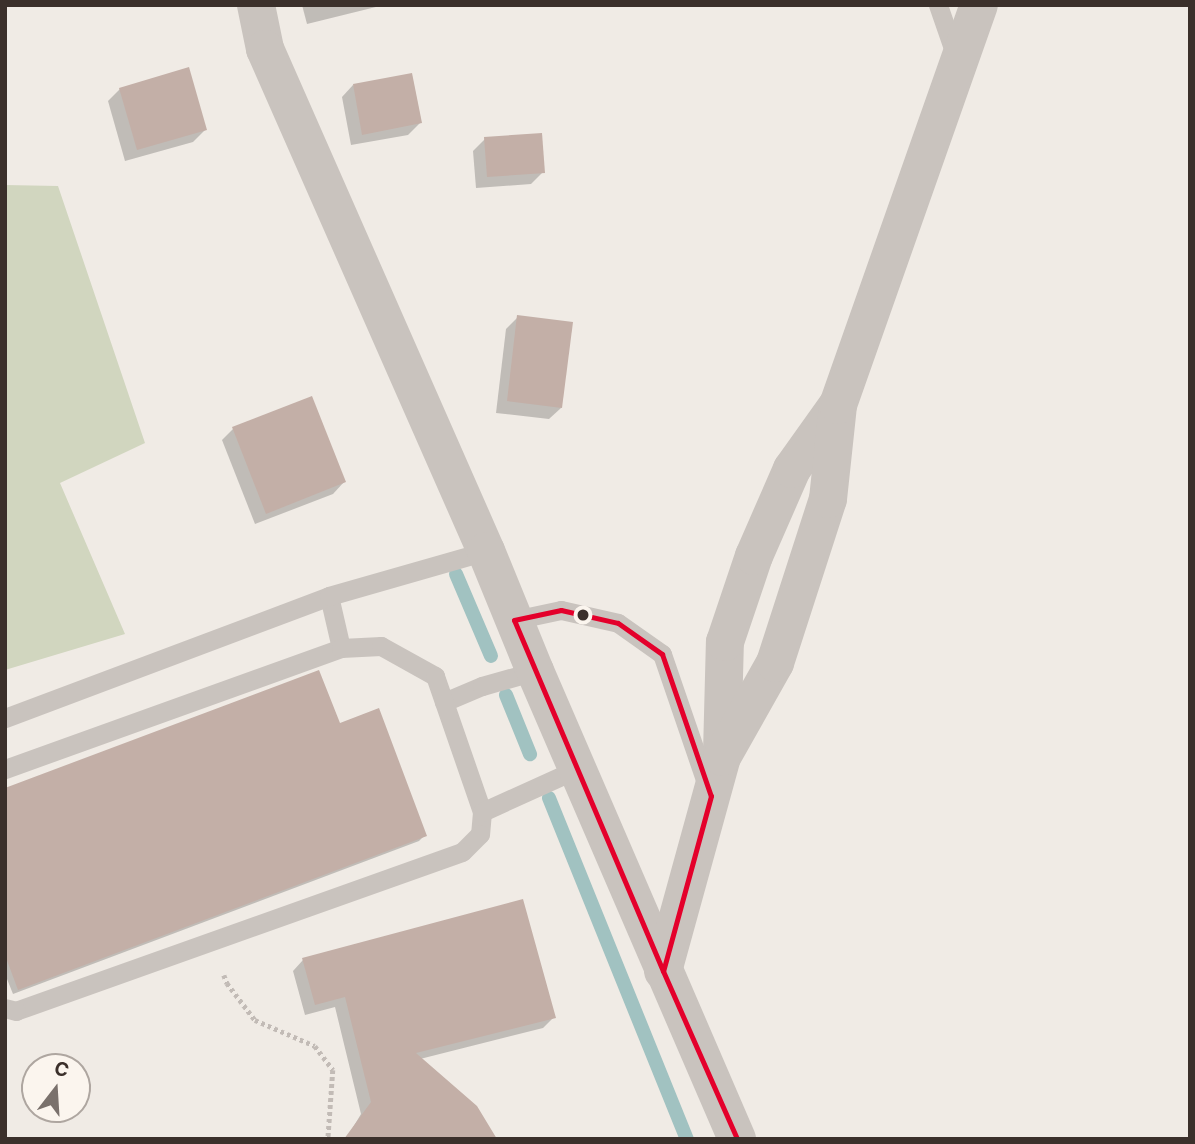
<!DOCTYPE html>
<meta charset="utf-8">
<style>
body{margin:0}
#map{position:relative;width:1195px;height:1144px;overflow:hidden;background:#f0ebe5;font-family:Inter,sans-serif}
div>[style]{position:absolute}
.green>*{inset:0;background:#d1d6bf}
.shadow>*{inset:0;background:#0003}
.stream>*{height:14px;margin:-7px;padding:0 7px;transform-origin:7px;border-radius:7px;background:#a1c2c1}
.building>*{inset:0;background:#c3afa7}
.path>*{height:4.5px;margin-top:-2.25px;transform-origin:0;background:repeating-linear-gradient(90deg,#c2bbb6 0 3.5px,transparent 0 7px)}
.service>*{height:19px;margin:-9.5px;padding:0 9.5px;transform-origin:9.5px;border-radius:9.5px;background:#c9c3be}
.minor>*{height:38px;margin:-19px;padding:0 19px;transform-origin:19px;border-radius:19px;background:#c9c3be}
.bus-1>*{height:5px;margin:-2.5px;padding:0 2.5px;transform-origin:2.5px;border-radius:2.5px;background:#e4002b}
.dots>*{width:19px;height:19px;translate:-50% -50%;box-sizing:border-box;border:4px solid #fbf5ee;border-radius:50%}
span{translate:-50% -50%;white-space:nowrap;text-align:center;line-height:1.15;-webkit-text-stroke:6px #fbf5ee;paint-order:stroke}
.frame{position:absolute;inset:0;border:7px solid #3b302b;pointer-events:none}
.north{position:absolute;left:21px;top:1053px;width:70px;height:70px;box-sizing:border-box;background:#fbf5ee;border:2px solid #aea6a0;border-radius:50%;rotate:17deg;font-size:19px;font-weight:700;line-height:28px;text-align:center;color:#3b302b}
.north::after{content:'';display:block;margin:auto;width:24px;height:32px;background:#7a716c;clip-path:polygon(50% 0,100% 100%,50% 72%,0 100%)}
</style>
<div id="map">
<div class="green">
<div style="clip-path:polygon(5px 185px,58px 186px,145px 443px,60px 483px,125px 634px,5px 670px)"></div>
</div>
<div class="shadow">
<div style="clip-path:polygon(302px 5px,384px 5px,307px 24px)"></div>
<div style="clip-path:polygon(353px 85px,420px 123px,408px 135px,351px 145px,342px 97px)"></div>
<div style="clip-path:polygon(120px 89px,205px 130px,193px 142px,125px 161px,108px 101px)"></div>
<div style="clip-path:polygon(485px 139px,543px 172px,531px 184px,476px 188px,473px 151px)"></div>
<div style="clip-path:polygon(518px 317px,561px 408px,549px 419px,496px 413px,506px 329px)"></div>
<div style="clip-path:polygon(233px 429px,344px 482px,333px 494px,255px 524px,222px 440px)"></div>
<div style="clip-path:polygon(339px 725px,425px 835px,419px 841px,13px 994px,5px 974px,5px 790px)"></div>
<div style="clip-path:polygon(303px 960px,554px 1017px,543px 1028px,420px 1059px,346px 1139px,361px 1114px,335px 1007px,305px 1015px,293px 971px)"></div>
</div>
<div class="stream">
<div style="left:456px;top:574px;width:89px;rotate:66.9deg"></div>
<div style="left:506px;top:695px;width:64px;rotate:67.9deg"></div>
<div style="left:549px;top:798px;width:368px;rotate:68deg"></div>
</div>
<div class="building">
<div style="clip-path:polygon(189px 67px,207px 130px,137px 150px,119px 88px)"></div>
<div style="clip-path:polygon(412px 73px,422px 123px,362px 135px,353px 84px)"></div>
<div style="clip-path:polygon(542px 133px,545px 173px,487px 177px,484px 137px)"></div>
<div style="clip-path:polygon(517px 315px,573px 322px,562px 408px,507px 401px)"></div>
<div style="clip-path:polygon(312px 396px,346px 482px,266px 514px,232px 427px)"></div>
<div style="clip-path:polygon(319px 670px,340px 723px,379px 708px,427px 836px,18px 990px,5px 955px,5px 788px)"></div>
<div style="clip-path:polygon(523px 899px,556px 1018px,416px 1053px,477px 1106px,497px 1139px,344px 1139px,371px 1102px,345px 997px,315px 1005px,302px 958px)"></div>
</div>
<div class="path">
<div style="left:224px;top:975px;width:9px;rotate:69deg"></div>
<div style="left:227px;top:983px;width:46px;rotate:52.9deg"></div>
<div style="left:255px;top:1020px;width:65px;rotate:23.4deg"></div>
<div style="left:315px;top:1046px;width:30px;rotate:53deg"></div>
<div style="left:333px;top:1070px;width:69px;rotate:94.1deg"></div>
</div>
<div class="service">
<div style="left:938px;top:5px;width:55px;rotate:70.9deg"></div>
<div style="left:329px;top:596px;width:53px;rotate:77deg"></div>
<div style="left:514px;top:620px;width:48px;rotate:-12deg"></div>
<div style="left:561px;top:610px;width:58px;rotate:12.8deg"></div>
<div style="left:618px;top:623px;width:54px;rotate:35.2deg"></div>
<div style="left:662px;top:654px;width:142px;rotate:71.1deg"></div>
<div style="left:444px;top:702px;width:41px;rotate:-22.8deg"></div>
<div style="left:482px;top:686px;width:55px;rotate:-15.8deg"></div>
<div style="left:5px;top:718px;width:346px;rotate:-20.6deg"></div>
<div style="left:329px;top:596px;width:163px;rotate:-16deg"></div>
<div style="left:5px;top:769px;width:357px;rotate:-19.8deg"></div>
<div style="left:341px;top:648px;width:40px;rotate:-2.9deg"></div>
<div style="left:381px;top:646px;width:62px;rotate:29.1deg"></div>
<div style="left:435px;top:676px;width:144px;rotate:70.9deg"></div>
<div style="left:482px;top:812px;width:22px;rotate:95deg"></div>
<div style="left:480px;top:834px;width:25px;rotate:135deg"></div>
<div style="left:462px;top:852px;width:473px;rotate:160.4deg"></div>
<div style="left:16px;top:1011px;width:11px;rotate:-165deg"></div>
<div style="left:482px;top:812px;width:104px;rotate:-24.4deg"></div>
</div>
<div class="minor">
<div style="left:256px;top:5px;width:45px;rotate:78.4deg"></div>
<div style="left:265px;top:49px;width:548px;rotate:66.24deg"></div>
<div style="left:486px;top:551px;width:130px;rotate:67.8deg"></div>
<div style="left:535px;top:671px;width:510px;rotate:66.65deg"></div>
<div style="left:722px;top:753px;width:111px;rotate:-88.5deg"></div>
<div style="left:725px;top:642px;width:91px;rotate:-71.4deg"></div>
<div style="left:754px;top:556px;width:95px;rotate:-66.4deg"></div>
<div style="left:792px;top:469px;width:77px;rotate:-54.5deg"></div>
<div style="left:663px;top:971px;width:222px;rotate:-74.6deg"></div>
<div style="left:722px;top:757px;width:108px;rotate:-60.6deg"></div>
<div style="left:775px;top:663px;width:172px;rotate:-72.1deg"></div>
<div style="left:828px;top:499px;width:95px;rotate:-83.9deg"></div>
<div style="left:838px;top:405px;width:424px;rotate:-70.6deg"></div>
</div>
<div class="bus-1">
<div style="left:561px;top:610px;width:58px;rotate:12.8deg"></div>
<div style="left:618px;top:623px;width:54px;rotate:35.2deg"></div>
<div style="left:662px;top:654px;width:150px;rotate:71deg"></div>
<div style="left:711px;top:796px;width:181px;rotate:105.3deg"></div>
<div style="left:663px;top:971px;width:381px;rotate:-113deg"></div>
<div style="left:514px;top:620px;width:48px;rotate:-12deg"></div>
<div style="left:663px;top:971px;width:184px;rotate:66.2deg"></div>
</div>
<div class="dots">
<div style="left:583px;top:615px;background:#3b302b"></div>
</div>
<div class="frame"></div>
<div class="north">С</div>
</div>
